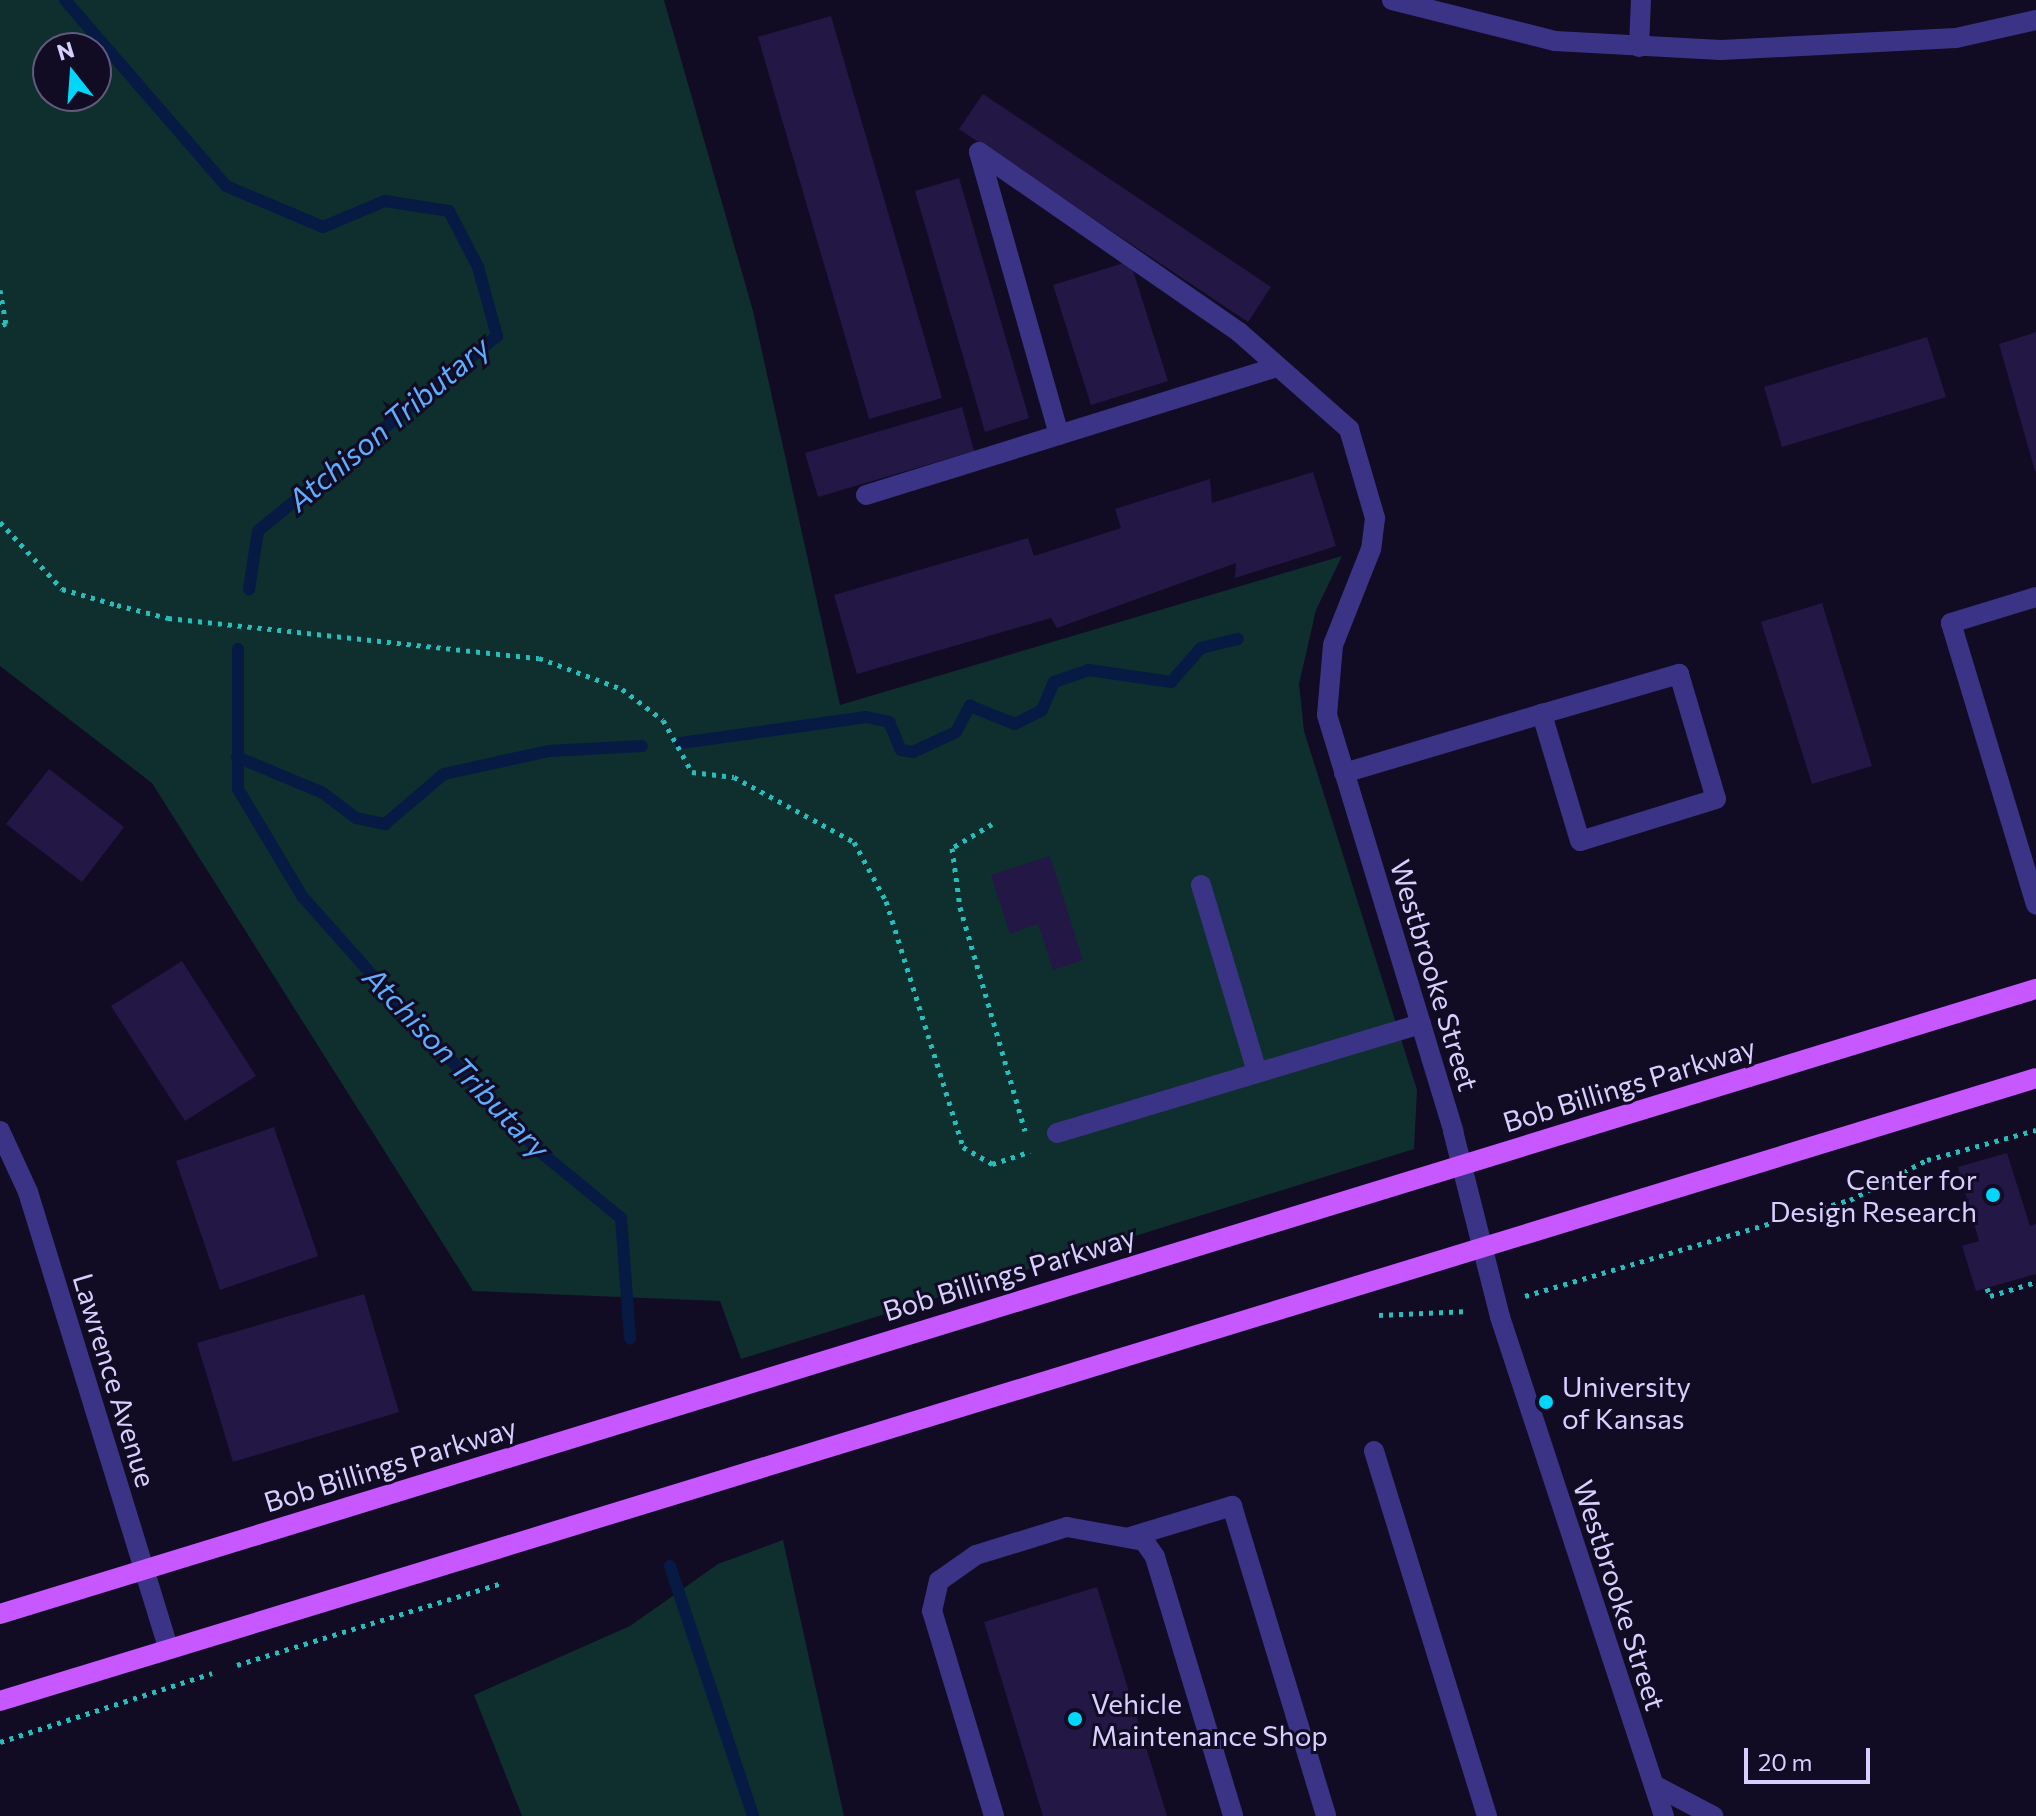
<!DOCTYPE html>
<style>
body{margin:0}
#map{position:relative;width:2036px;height:1816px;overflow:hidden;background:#110c24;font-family:Commissioner,sans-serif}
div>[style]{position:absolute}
.green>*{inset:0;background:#0f2e2e}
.stream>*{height:12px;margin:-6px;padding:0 6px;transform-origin:6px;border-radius:6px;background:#061a44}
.building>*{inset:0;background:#231746}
.path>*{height:5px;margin-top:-2.5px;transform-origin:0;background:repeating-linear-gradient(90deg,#26bdba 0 4px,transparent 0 10px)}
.minor>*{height:20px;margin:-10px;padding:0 10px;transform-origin:10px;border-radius:10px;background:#3b3486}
.major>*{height:20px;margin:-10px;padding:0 10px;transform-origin:10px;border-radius:10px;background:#c757ff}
.dots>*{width:22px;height:22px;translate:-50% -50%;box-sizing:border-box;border:4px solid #110c24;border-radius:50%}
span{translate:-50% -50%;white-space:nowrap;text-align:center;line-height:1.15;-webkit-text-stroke:6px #110c24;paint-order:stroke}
.street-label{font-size:28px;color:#d7d0ff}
.poi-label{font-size:28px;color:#d7d0ff}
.right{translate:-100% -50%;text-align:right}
.left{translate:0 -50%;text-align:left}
.water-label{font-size:30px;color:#5eaeff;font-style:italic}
.north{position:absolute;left:32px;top:32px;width:80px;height:80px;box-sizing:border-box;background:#110c24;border:2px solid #605a7c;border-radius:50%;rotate:343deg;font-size:22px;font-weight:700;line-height:32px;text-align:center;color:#d7d0ff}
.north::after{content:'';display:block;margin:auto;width:28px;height:36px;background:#00d7fb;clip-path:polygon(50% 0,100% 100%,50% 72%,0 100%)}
.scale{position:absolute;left:1744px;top:1748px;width:126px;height:36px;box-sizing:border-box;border:4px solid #d7d0ff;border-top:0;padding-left:10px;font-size:24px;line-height:28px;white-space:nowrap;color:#d7d0ff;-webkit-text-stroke:6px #110c24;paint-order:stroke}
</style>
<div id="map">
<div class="green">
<div style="clip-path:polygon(evenodd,0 0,664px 0,753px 311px,840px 705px,1342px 556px,1316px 610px,1299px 684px,1304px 731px,1417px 1090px,1414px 1149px,741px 1359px,720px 1301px,473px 1291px,152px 783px,0 666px,0 0,48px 48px,96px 48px,96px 96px,48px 96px,48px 48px)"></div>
<div style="clip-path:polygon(783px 1540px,844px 1816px,522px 1816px,474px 1695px,630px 1626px,718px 1564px)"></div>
</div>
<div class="stream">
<div style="left:65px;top:0;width:246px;rotate:49.1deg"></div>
<div style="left:226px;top:186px;width:105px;rotate:22.9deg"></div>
<div style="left:323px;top:227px;width:67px;rotate:-22.8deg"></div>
<div style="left:385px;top:201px;width:65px;rotate:8.9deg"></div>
<div style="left:449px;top:211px;width:63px;rotate:62.6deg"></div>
<div style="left:478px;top:267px;width:72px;rotate:74.6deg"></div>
<div style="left:497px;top:336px;width:308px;rotate:140.8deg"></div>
<div style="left:258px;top:531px;width:59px;rotate:98.8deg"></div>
<div style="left:238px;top:649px;width:140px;rotate:90deg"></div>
<div style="left:238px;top:789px;width:125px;rotate:59.1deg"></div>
<div style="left:302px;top:896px;width:169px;rotate:48.4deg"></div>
<div style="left:414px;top:1022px;width:178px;rotate:45.9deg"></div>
<div style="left:538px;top:1150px;width:107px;rotate:39.3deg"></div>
<div style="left:621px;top:1218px;width:121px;rotate:85.7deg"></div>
<div style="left:681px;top:743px;width:187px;rotate:-8deg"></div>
<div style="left:866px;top:717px;width:24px;rotate:12deg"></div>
<div style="left:889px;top:722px;width:30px;rotate:67deg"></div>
<div style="left:901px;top:750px;width:12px;rotate:9deg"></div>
<div style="left:913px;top:752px;width:47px;rotate:-24.9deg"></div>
<div style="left:956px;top:732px;width:30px;rotate:-62deg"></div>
<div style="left:970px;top:706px;width:48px;rotate:21.8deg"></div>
<div style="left:1015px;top:724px;width:30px;rotate:-27deg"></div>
<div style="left:1042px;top:710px;width:30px;rotate:-67deg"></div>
<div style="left:1054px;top:682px;width:37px;rotate:-19deg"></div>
<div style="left:1089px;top:670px;width:83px;rotate:8.3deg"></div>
<div style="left:1171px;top:682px;width:45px;rotate:-48.6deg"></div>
<div style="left:1201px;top:648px;width:38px;rotate:-14deg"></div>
<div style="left:237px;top:757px;width:93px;rotate:22.7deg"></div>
<div style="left:323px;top:793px;width:41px;rotate:37.1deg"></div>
<div style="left:356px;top:818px;width:30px;rotate:12deg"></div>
<div style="left:385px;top:824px;width:77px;rotate:-40.3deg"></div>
<div style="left:444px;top:774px;width:107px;rotate:-12.4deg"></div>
<div style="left:549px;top:751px;width:93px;rotate:-3.1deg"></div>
<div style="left:670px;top:1566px;width:263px;rotate:71.6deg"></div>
</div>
<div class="building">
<div style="clip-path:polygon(831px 16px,942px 398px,869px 419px,758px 37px)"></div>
<div style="clip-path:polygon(983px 94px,1271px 287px,1248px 322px,959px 129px)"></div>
<div style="clip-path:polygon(959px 178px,1029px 418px,985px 432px,915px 191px)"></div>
<div style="clip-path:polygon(1130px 261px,1168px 381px,1091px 405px,1053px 285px)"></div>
<div style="clip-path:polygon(2036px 332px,2036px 471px,2035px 471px,1999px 344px)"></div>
<div style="clip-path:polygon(1927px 337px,1946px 397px,1782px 447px,1764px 387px)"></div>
<div style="clip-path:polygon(962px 407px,974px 451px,818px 497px,805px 453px)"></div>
<div style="clip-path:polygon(1313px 472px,1336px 546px,1235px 578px,1236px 563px,1057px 628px,1051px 618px,857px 674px,834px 595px,1028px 538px,1034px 556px,1121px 528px,1115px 509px,1210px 479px,1212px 503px)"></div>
<div style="clip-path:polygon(1822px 603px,1872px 766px,1812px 784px,1761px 622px)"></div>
<div style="clip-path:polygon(49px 769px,124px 827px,82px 882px,6px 824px)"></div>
<div style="clip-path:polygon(1050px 856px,1083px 960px,1053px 970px,1038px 924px,1010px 934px,991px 875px)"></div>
<div style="clip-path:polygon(182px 961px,256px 1076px,185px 1121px,111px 1006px)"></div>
<div style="clip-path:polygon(274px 1127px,318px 1256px,220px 1290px,176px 1161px)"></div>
<div style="clip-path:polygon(2007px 1153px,2030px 1226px,2036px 1224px,2036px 1274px,1976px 1291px,1962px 1246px,1979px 1241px,1958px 1167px)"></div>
<div style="clip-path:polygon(364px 1294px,399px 1412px,233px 1462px,197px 1343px)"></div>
<div style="clip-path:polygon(1097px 1587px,1167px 1816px,1043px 1816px,984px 1622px)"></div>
</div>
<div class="path">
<div style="left:0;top:290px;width:34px;rotate:80deg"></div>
<div style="left:6px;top:323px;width:7px;rotate:146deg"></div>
<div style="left:0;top:522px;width:91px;rotate:47.2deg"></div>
<div style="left:62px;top:589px;width:57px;rotate:16.2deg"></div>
<div style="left:117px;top:605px;width:53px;rotate:14.3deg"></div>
<div style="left:168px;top:618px;width:373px;rotate:6.2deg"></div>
<div style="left:539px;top:658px;width:89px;rotate:20.5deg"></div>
<div style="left:622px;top:689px;width:51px;rotate:37.1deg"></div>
<div style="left:663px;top:720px;width:60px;rotate:60.9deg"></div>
<div style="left:692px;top:772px;width:42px;rotate:6.8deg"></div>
<div style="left:734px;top:777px;width:136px;rotate:28.4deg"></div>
<div style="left:854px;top:842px;width:67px;rotate:61.5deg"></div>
<div style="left:886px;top:901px;width:258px;rotate:72.6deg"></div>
<div style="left:963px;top:1147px;width:34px;rotate:30deg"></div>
<div style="left:992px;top:1164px;width:40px;rotate:-18deg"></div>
<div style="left:992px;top:824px;width:47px;rotate:149deg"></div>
<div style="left:952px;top:848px;width:60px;rotate:82.3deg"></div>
<div style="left:960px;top:907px;width:233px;rotate:73.8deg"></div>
<div style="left:1987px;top:1288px;width:9px;rotate:69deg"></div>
<div style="left:1990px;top:1296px;width:48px;rotate:-16.9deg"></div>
<div style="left:1525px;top:1296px;width:339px;rotate:-16.5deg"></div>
<div style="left:1850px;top:1200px;width:87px;rotate:-27.5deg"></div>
<div style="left:1927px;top:1160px;width:113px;rotate:-15.4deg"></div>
<div style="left:1379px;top:1315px;width:90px;rotate:-2.5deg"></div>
<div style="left:237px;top:1665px;width:277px;rotate:-17.2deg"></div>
<div style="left:0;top:1742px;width:223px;rotate:-18deg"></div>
</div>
<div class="minor">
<div style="left:1392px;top:0;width:168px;rotate:14.1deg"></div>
<div style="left:1555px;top:41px;width:166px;rotate:3.1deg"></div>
<div style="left:1721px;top:50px;width:235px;rotate:-2.9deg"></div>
<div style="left:1956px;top:38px;width:82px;rotate:-12.7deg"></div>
<div style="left:1639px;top:47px;width:47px;rotate:-87.6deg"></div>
<div style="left:979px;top:152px;width:316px;rotate:34.7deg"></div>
<div style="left:1239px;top:332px;width:147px;rotate:41.4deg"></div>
<div style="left:1349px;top:429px;width:93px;rotate:73.7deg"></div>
<div style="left:1375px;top:518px;width:31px;rotate:97deg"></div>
<div style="left:1371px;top:549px;width:103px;rotate:111.6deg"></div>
<div style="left:1333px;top:645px;width:70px;rotate:94.9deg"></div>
<div style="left:1327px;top:715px;width:435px;rotate:73.1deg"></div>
<div style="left:1453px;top:1131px;width:192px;rotate:75.8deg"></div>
<div style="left:1500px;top:1317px;width:525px;rotate:71.81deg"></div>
<div style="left:979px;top:152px;width:294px;rotate:74.2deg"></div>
<div style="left:866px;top:495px;width:426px;rotate:-17.3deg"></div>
<div style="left:2036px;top:597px;width:89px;rotate:163deg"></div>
<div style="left:1951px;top:623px;width:294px;rotate:73.2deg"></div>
<div style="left:1344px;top:773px;width:207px;rotate:-16.6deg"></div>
<div style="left:1542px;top:714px;width:143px;rotate:-16.3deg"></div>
<div style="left:1679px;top:674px;width:130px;rotate:73.5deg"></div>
<div style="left:1716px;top:799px;width:142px;rotate:162.8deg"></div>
<div style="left:1580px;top:841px;width:133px;rotate:-106.7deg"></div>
<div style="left:1201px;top:885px;width:195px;rotate:73.3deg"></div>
<div style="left:0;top:1131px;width:67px;rotate:65.3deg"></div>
<div style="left:28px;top:1192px;width:478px;rotate:72.9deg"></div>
<div style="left:1057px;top:1133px;width:380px;rotate:-16.7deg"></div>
<div style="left:1374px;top:1451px;width:382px;rotate:72.8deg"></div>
<div style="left:1130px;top:1537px;width:107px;rotate:-16.9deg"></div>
<div style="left:1232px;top:1506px;width:324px;rotate:73.1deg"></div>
<div style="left:1654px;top:1785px;width:67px;rotate:27.7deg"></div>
<div style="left:994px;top:1816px;width:214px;rotate:-106.8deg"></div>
<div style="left:932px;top:1611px;width:31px;rotate:-77deg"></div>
<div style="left:939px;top:1581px;width:45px;rotate:-35.1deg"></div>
<div style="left:976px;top:1555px;width:95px;rotate:-17.1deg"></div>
<div style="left:1067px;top:1527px;width:78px;rotate:10.3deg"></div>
<div style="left:1144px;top:1541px;width:19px;rotate:55deg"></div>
<div style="left:1155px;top:1557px;width:270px;rotate:73.2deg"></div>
</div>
<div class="major">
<div style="left:0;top:1614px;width:2130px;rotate:-17.07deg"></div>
<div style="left:0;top:1701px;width:2129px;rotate:-17.01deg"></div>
</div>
<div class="dots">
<div style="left:1993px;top:1195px;background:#00d7fb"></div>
<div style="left:1546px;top:1402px;background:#00d7fb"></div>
<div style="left:1075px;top:1719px;background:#00d7fb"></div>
</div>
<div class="street-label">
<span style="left:1435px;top:975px;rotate:73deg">Westbrooke Street</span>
<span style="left:1629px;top:1084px;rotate:-17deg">Bob Billings Parkway</span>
<span style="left:1009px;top:1273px;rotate:-17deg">Bob Billings Parkway</span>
<span style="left:115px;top:1380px;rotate:73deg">Lawrence Avenue</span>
<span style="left:390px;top:1464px;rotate:-17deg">Bob Billings Parkway</span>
<span style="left:1620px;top:1595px;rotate:72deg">Westbrooke Street</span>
</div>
<div class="poi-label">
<span class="right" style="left:1977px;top:1195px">Center for<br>Design Research</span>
<span class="left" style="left:1562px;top:1402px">University<br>of Kansas</span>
<span class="left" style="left:1091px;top:1719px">Vehicle<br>Maintenance Shop</span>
</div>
<div class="water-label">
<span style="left:388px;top:423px;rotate:-40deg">Atchison Tributary</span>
<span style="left:457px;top:1062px;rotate:46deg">Atchison Tributary</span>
</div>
<div class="north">N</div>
<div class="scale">20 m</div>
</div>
